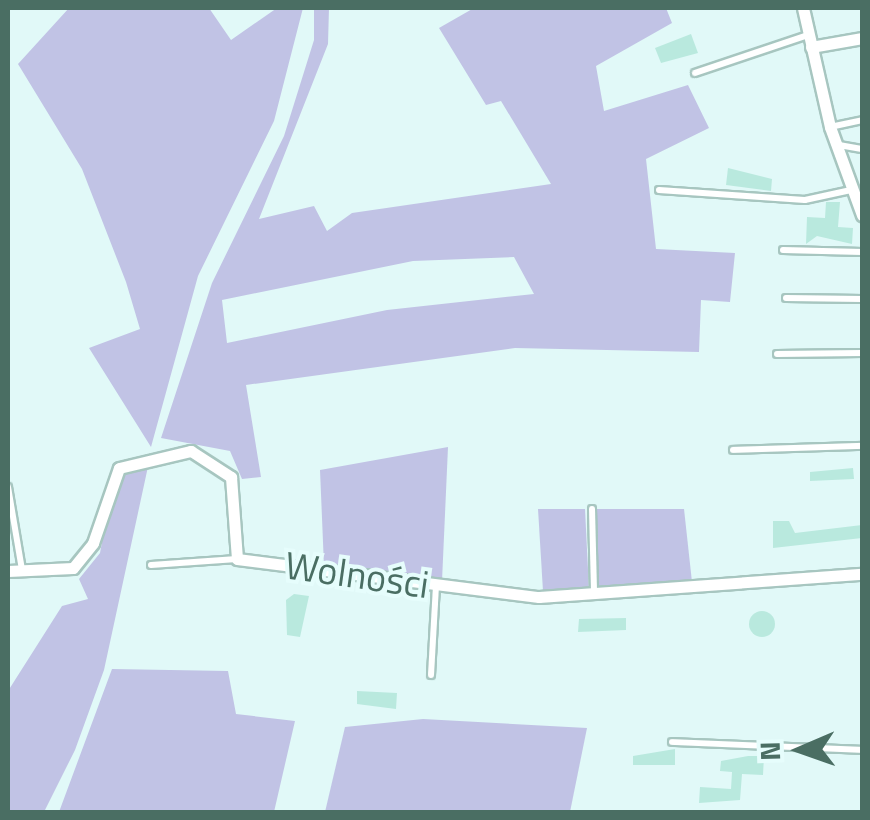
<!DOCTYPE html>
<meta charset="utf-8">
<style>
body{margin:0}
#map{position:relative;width:870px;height:820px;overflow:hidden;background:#e1f9f8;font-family:"Titillium Web",sans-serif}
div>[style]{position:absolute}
.green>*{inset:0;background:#c1c3e5}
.building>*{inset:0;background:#b9e9de}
.round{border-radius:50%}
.roads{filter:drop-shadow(2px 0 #a7c6c0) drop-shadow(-2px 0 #a7c6c0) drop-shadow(0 2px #a7c6c0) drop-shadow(0 -2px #a7c6c0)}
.lane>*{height:6px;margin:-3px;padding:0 3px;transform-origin:3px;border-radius:3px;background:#fff}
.street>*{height:11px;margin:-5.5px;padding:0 5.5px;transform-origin:5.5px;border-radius:5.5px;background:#fff}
span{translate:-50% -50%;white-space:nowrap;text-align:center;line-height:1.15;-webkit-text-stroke:8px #e6fdfc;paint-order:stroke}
.street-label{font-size:38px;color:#4a6e63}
.frame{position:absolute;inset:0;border:10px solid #4a6e63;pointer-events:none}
.north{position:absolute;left:750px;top:700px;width:100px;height:100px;-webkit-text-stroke:8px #e6fdfc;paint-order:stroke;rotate:268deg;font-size:28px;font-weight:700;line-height:40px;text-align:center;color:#4a6e63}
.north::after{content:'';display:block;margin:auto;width:35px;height:45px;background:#4a6e63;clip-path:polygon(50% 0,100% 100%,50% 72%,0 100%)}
</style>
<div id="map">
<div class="green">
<div style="clip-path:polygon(69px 8px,209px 8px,231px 40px,277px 8px,303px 8px,274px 121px,198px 276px,151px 447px,89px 348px,140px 329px,126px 282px,82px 169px,18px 64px)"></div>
<div style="clip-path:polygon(evenodd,314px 8px,329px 8px,328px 44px,259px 219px,314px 206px,327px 231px,352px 213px,551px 184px,501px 101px,486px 105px,439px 28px,474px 8px,666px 8px,672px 23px,596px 66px,604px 111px,688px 85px,709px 128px,646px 159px,656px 249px,735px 253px,730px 302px,701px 300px,699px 352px,515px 348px,246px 385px,261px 477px,242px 479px,230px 451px,161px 438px,212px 283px,284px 136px,314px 40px,314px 8px,514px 257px,534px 294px,387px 310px,227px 343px,222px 300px,413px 261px,514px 257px)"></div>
<div style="clip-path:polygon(448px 447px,442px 581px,324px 566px,320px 470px)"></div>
<div style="clip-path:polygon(149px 462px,104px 670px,75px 750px,44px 812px,8px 812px,8px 691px,62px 606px,88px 599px,79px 579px,100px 553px,113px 481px)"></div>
<div style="clip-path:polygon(538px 509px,585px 509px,589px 590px,543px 591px)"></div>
<div style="clip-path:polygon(592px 509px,684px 509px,692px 582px,599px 592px)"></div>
<div style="clip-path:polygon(112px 669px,228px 671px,236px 714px,295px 721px,274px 812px,59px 812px)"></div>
<div style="clip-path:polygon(423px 719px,587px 728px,570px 812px,325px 812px,345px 727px)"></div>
</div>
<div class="building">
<div style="clip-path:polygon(691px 34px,698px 53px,661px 63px,655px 48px)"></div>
<div style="clip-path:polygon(728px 168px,772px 179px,771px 191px,726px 185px)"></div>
<div style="clip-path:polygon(826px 202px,840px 202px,838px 227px,853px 228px,852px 244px,817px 236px,806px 244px,807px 217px,825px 218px)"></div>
<div style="clip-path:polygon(853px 468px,854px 479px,810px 481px,810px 472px)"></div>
<div style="clip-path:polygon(773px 521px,789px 521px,795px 533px,862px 525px,862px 538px,773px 548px)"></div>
<div style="clip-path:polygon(294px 594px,309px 596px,300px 637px,287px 635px,286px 600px)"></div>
<div class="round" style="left:749px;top:611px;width:26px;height:26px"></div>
<div style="clip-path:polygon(626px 618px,626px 630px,578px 632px,579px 619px)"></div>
<div style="clip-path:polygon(357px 691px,397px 693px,396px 709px,357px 704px)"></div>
<div style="clip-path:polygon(675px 749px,675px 765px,633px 765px,633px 756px)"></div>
<div style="clip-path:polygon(748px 756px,764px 756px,763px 775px,742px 774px,740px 800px,699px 803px,700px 787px,731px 789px,732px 772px,720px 771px,721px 761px)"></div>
</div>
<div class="roads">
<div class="lane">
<div style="left:695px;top:73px;width:119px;rotate:-18.6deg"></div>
<div style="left:830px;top:127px;width:33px;rotate:-12deg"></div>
<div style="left:839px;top:145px;width:23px;rotate:10deg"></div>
<div style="left:659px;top:190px;width:146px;rotate:3.9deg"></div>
<div style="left:805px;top:200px;width:47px;rotate:-12.3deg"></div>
<div style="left:783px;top:250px;width:79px;rotate:1.5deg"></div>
<div style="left:786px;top:298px;width:76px;rotate:0.8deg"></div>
<div style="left:777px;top:354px;width:85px;rotate:-0.7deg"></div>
<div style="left:733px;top:450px;width:129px;rotate:-1.8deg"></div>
<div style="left:8px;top:487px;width:84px;rotate:80.4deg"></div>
<div style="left:592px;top:509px;width:82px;rotate:88.6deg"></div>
<div style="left:151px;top:565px;width:86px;rotate:-4deg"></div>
<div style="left:431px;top:675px;width:89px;rotate:-86.8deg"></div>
<div style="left:672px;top:742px;width:190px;rotate:2.4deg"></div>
</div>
<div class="street">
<div style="left:803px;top:8px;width:122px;rotate:77.2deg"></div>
<div style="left:830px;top:127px;width:94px;rotate:70deg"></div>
<div style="left:811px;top:47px;width:52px;rotate:-10deg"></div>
<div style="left:8px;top:571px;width:65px;rotate:-2.6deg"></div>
<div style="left:73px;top:568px;width:32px;rotate:-51deg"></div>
<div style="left:93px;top:543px;width:79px;rotate:-70.9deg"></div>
<div style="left:119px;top:468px;width:74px;rotate:-13.3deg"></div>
<div style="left:191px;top:451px;width:48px;rotate:33deg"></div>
<div style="left:231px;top:477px;width:82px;rotate:85.8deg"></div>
<div style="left:237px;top:559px;width:304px;rotate:7.2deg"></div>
<div style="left:539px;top:597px;width:324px;rotate:-4.1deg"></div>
</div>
</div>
<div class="street-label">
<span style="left:357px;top:575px;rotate:8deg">Wolności</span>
</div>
<div class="frame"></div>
<div class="north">N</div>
</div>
